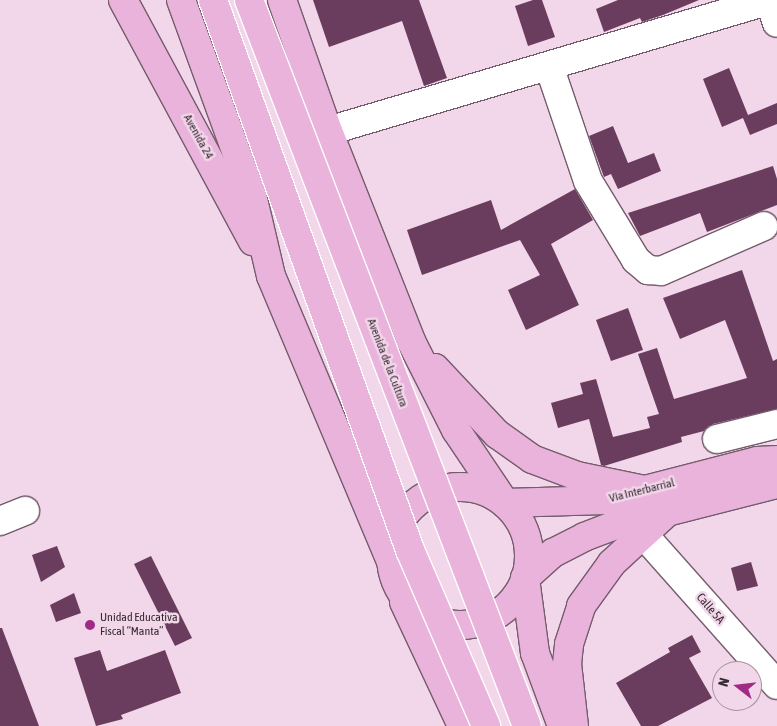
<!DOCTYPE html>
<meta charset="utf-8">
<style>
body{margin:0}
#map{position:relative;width:777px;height:726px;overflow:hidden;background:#f2d6e9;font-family:"Asap Condensed",sans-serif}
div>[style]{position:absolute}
.building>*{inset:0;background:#6a3d5e}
.roads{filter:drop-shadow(1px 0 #745c6c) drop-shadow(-1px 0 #745c6c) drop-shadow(0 1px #745c6c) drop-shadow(0 -1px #745c6c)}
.minor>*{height:28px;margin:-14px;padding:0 14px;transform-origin:14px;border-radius:14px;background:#fff}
.major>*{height:28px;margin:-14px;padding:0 14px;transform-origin:14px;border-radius:14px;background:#e9b3db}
.major>.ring{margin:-14px;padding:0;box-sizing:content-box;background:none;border:28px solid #e9b3db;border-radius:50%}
.bridges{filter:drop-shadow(1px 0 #fff) drop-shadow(-1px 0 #fff) drop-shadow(0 1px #fff) drop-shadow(0 -1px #fff)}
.major-bridge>*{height:28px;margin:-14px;padding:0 14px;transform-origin:14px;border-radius:14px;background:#e9b3db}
.dots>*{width:14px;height:14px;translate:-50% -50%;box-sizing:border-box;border:2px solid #f2d6e9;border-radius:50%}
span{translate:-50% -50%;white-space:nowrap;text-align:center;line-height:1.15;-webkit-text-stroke:5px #f2d6e9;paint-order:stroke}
.street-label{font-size:12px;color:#362b32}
.poi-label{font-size:12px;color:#362b32}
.left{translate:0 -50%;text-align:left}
.north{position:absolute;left:712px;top:661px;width:50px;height:50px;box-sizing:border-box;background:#f2d6e9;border:1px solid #a792a0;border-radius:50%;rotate:286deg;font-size:14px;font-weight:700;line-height:20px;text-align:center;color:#362b32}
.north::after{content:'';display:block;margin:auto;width:18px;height:22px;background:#9f2b86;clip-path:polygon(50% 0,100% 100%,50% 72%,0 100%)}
</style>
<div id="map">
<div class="building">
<div style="clip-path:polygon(313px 0,419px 0,447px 78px,424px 86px,402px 21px,329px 47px)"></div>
<div style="clip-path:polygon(533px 0,542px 0,555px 37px,528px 46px,515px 6px)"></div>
<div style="clip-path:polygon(618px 0,699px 0,663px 15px,642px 22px,640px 18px,604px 32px,596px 9px)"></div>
<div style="clip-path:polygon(729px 68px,748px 115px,777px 103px,777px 124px,750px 135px,743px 118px,722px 127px,703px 79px)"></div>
<div style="clip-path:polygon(613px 126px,628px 163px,654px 153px,661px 171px,618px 189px,611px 174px,604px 177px,589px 136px)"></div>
<div style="clip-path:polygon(773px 166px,777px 179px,777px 205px,707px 232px,700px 213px,640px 236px,628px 213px)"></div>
<div style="clip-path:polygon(575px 189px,593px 220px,551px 244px,579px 305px,526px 330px,508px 290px,540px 275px,520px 240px,422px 275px,407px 230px,491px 200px,501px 230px)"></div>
<div style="clip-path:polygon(742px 270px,773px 361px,777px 359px,777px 409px,713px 424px,704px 431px,681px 437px,682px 442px,604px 466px,601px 465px,589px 419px,558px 428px,551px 403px,583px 394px,580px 383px,596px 379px,613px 437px,650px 428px,647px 417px,659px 414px,638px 354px,657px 348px,674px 399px,747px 378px,725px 320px,680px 339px,663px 298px)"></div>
<div style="clip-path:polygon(628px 308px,643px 350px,611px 361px,596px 320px)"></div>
<div style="clip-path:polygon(57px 546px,65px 567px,41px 582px,32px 555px)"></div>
<div style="clip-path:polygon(151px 556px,192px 638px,175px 646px,134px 564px)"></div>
<div style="clip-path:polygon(751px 562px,758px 586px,737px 591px,731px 568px)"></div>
<div style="clip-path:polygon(74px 593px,81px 613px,56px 622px,50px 605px)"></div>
<div style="clip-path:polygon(0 628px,2px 628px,39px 726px,0 726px)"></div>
<div style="clip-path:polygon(692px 635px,701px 652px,689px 658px,712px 698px,658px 726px,641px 726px,616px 683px,670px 652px,668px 648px)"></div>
<div style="clip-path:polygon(100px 650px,107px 671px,165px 650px,181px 693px,121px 715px,123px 719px,96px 726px,74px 658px)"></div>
</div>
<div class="roads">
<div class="minor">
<div style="left:769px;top:0;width:24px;rotate:71deg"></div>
<div style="left:549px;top:66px;width:121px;rotate:71.3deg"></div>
<div style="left:588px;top:181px;width:92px;rotate:58.7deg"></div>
<div style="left:636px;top:260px;width:16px;rotate:40deg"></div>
<div style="left:648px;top:270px;width:13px;rotate:4deg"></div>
<div style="left:661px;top:271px;width:112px;rotate:-23.6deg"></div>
<div style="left:328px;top:131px;width:461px;rotate:-16.5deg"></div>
<div style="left:717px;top:439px;width:62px;rotate:-14deg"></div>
<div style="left:0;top:521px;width:27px;rotate:-22deg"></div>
<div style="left:642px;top:533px;width:203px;rotate:48.4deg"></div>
</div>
<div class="major">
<div style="left:123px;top:0;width:274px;rotate:61.7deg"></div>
<div style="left:181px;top:0;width:208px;rotate:70deg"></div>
<div style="left:252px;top:195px;width:83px;rotate:76.8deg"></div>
<div style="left:271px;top:276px;width:309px;rotate:67.2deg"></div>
<div style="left:282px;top:0;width:139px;rotate:70.7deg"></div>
<div style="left:328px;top:131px;width:226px;rotate:68.4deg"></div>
<div style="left:411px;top:341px;width:100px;rotate:63.2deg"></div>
<div style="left:456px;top:430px;width:88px;rotate:56.1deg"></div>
<div style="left:435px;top:368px;width:91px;rotate:46.8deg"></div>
<div style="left:497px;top:434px;width:43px;rotate:35.5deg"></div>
<div style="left:532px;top:459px;width:48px;rotate:20.7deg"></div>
<div style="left:577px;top:476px;width:69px;rotate:11.6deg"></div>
<div class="ring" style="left:391px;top:487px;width:110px;height:110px"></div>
<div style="left:505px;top:503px;width:101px;rotate:-1.7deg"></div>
<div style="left:606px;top:500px;width:156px;rotate:-14.5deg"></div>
<div style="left:757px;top:461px;width:20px;rotate:-3deg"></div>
<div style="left:525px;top:578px;width:38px;rotate:-42deg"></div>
<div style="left:553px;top:553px;width:35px;rotate:-27deg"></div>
<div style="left:584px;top:537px;width:34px;rotate:-21deg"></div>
<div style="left:616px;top:525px;width:166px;rotate:-14.3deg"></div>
<div style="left:525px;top:578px;width:76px;rotate:82.4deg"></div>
<div style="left:535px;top:653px;width:78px;rotate:69.7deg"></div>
<div style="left:404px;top:602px;width:137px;rotate:64.9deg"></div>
<div style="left:574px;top:726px;width:62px;rotate:-96.4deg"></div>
<div style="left:567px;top:664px;width:20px;rotate:-84deg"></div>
<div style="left:569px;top:644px;width:40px;rotate:-72deg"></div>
<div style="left:581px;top:606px;width:53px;rotate:-54.2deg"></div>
<div style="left:612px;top:563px;width:71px;rotate:-42.7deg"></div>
</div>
</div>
<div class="bridges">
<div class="major-bridge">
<div style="left:213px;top:0;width:584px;rotate:70.29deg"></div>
<div style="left:410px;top:550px;width:192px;rotate:66.6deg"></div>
<div style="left:249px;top:0;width:777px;rotate:69.05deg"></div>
</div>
</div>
<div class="dots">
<div style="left:90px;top:625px;background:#9f2b86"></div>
</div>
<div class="street-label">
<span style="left:198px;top:137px;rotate:61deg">Avenida 24</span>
<span style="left:387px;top:363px;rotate:69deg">Avenida de la Cultura</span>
<span style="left:642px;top:491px;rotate:-14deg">Vía Interbarrial</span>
<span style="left:710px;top:609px;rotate:49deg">Calle 5A</span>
</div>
<div class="poi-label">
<span class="left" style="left:100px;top:625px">Unidad Educativa<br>Fiscal “Manta”</span>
</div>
<div class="north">N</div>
</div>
